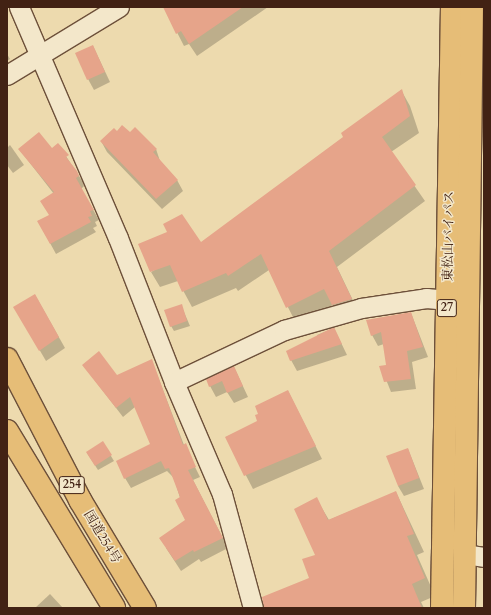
<!DOCTYPE html>
<meta charset="utf-8">
<style>
body{margin:0}
#map{position:relative;width:491px;height:615px;overflow:hidden;background:#eddaae;font-family:Cardo,"Noto Serif JP",serif}
div>[style]{position:absolute}
.shadow>*{inset:0;background:#0003}
.building>*{inset:0;background:#e6a48a}
.roads{filter:drop-shadow(1px 0 #6d503a) drop-shadow(-1px 0 #6d503a) drop-shadow(0 1px #6d503a) drop-shadow(0 -1px #6d503a)}
.street>*{height:19px;margin:-9.5px;padding:0 9.5px;transform-origin:9.5px;border-radius:9.5px;background:#f3e7ca}
.primary>*{height:22px;margin:-11px;padding:0 11px;transform-origin:11px;border-radius:11px;background:#e6bd77}
.highway>*{height:22px;margin:-11px;padding:0 11px;transform-origin:11px;border-radius:11px;background:#e6bd77}
span{translate:-50% -50%;white-space:nowrap;text-align:center;line-height:1.15;-webkit-text-stroke:3px #f3e7ca;paint-order:stroke}
.shield-label span{padding:1px 3px;background:#f3e7ca;border:1px solid;border-radius:3px;-webkit-text-stroke-width:0}
.shield-label{font-size:12px;color:#422214;font-weight:700}
.street-label{font-size:13px;color:#422214}
.frame{position:absolute;inset:0;border:8px solid #422214;pointer-events:none}
</style>
<div id="map">
<div class="shadow">
<div style="clip-path:polygon(164px 7px,268px 7px,197px 56px,189px 44px,184px 46px)"></div>
<div style="clip-path:polygon(93px 46px,110px 82px,94px 90px,88px 79px)"></div>
<div style="clip-path:polygon(7px 54px,10px 59px,7px 61px)"></div>
<div style="clip-path:polygon(401px 90px,410px 106px,419px 133px,391px 152px,425px 201px,337px 267px,360px 315px,342px 320px,333px 305px,296px 323px,269px 270px,238px 291px,236px 288px,192px 307px,178px 281px,160px 287px,151px 272px,201px 244px,344px 137px)"></div>
<div style="clip-path:polygon(116px 132px,130px 134px,156px 149px,160px 161px,177px 180px,183px 191px,162px 209px,107px 152px,101px 141px)"></div>
<div style="clip-path:polygon(58px 144px,83px 182px,84px 186px,81px 189px,99px 220px,95px 222px,97px 226px,93px 228px,96px 232px,56px 254px,38px 221px,50px 216px,54px 194px,19px 149px,52px 149px)"></div>
<div style="clip-path:polygon(10px 145px,24px 165px,13px 173px,7px 165px,7px 148px)"></div>
<div style="clip-path:polygon(35px 295px,65px 348px,46px 361px,15px 308px)"></div>
<div style="clip-path:polygon(181px 305px,190px 326px,174px 331px,171px 326px)"></div>
<div style="clip-path:polygon(411px 313px,428px 357px,412px 362px,416px 389px,391px 392px,381px 367px,387px 366px,384px 344px,378px 346px,372px 335px)"></div>
<div style="clip-path:polygon(334px 328px,347px 355px,297px 371px,291px 360px,318px 338px,317px 335px)"></div>
<div style="clip-path:polygon(152px 361px,184px 445px,200px 477px,193px 480px,228px 548px,201px 562px,199px 559px,181px 571px,166px 548px,187px 521px,174px 478px,167px 471px,131px 488px,125px 478px,152px 444px,135px 407px,123px 417px,83px 365px,117px 376px)"></div>
<div style="clip-path:polygon(234px 367px,248px 397px,234px 403px,227px 392px,216px 397px,210px 386px)"></div>
<div style="clip-path:polygon(288px 391px,322px 459px,253px 489px,226px 437px,259px 422px)"></div>
<div style="clip-path:polygon(103px 443px,114px 461px,98px 470px,87px 453px)"></div>
<div style="clip-path:polygon(408px 449px,424px 489px,404px 496px,398px 486px)"></div>
<div style="clip-path:polygon(396px 492px,424px 552px,417px 555px,435px 596px,421px 602px,424px 608px,267px 608px,310px 578px,316px 555px,316px 498px,329px 520px)"></div>
<div style="clip-path:polygon(483px 571px,484px 571px,484px 608px,483px 608px)"></div>
<div style="clip-path:polygon(50px 594px,63px 608px,35px 608px)"></div>
</div>
<div class="building">
<div style="clip-path:polygon(163px 7px,243px 7px,189px 44px,181px 31px,176px 34px)"></div>
<div style="clip-path:polygon(93px 45px,105px 72px,87px 80px,75px 53px)"></div>
<div style="clip-path:polygon(402px 89px,410px 116px,382px 137px,416px 185px,329px 251px,352px 299px,332px 305px,324px 289px,286px 308px,261px 254px,228px 276px,226px 273px,182px 292px,170px 265px,150px 272px,138px 244px,167px 232px,163px 224px,182px 214px,201px 242px,343px 137px,341px 133px)"></div>
<div style="clip-path:polygon(122px 125px,130px 132px,135px 127px,157px 149px,153px 152px,178px 180px,156px 199px,100px 141px,114px 128px,117px 131px)"></div>
<div style="clip-path:polygon(39px 132px,52px 148px,58px 143px,69px 155px,66px 157px,77px 171px,79px 176px,76px 178px,94px 210px,90px 211px,92px 216px,88px 217px,91px 222px,50px 244px,37px 221px,49px 215px,40px 201px,54px 192px,18px 149px)"></div>
<div style="clip-path:polygon(35px 294px,59px 337px,39px 351px,13px 307px)"></div>
<div style="clip-path:polygon(182px 304px,187px 321px,170px 327px,164px 310px)"></div>
<div style="clip-path:polygon(411px 312px,423px 347px,407px 351px,411px 379px,384px 382px,379px 366px,386px 365px,381px 332px,371px 336px,366px 320px)"></div>
<div style="clip-path:polygon(334px 327px,342px 344px,290px 361px,286px 351px)"></div>
<div style="clip-path:polygon(99px 351px,117px 375px,152px 359px,183px 445px,186px 443px,196px 467px,188px 470px,223px 538px,194px 552px,193px 550px,175px 561px,159px 538px,185px 520px,175px 500px,180px 497px,169px 468px,165px 469px,161px 461px,124px 479px,116px 461px,150px 444px,130px 397px,116px 408px,82px 365px)"></div>
<div style="clip-path:polygon(234px 366px,243px 386px,227px 393px,222px 381px,209px 387px,206px 379px)"></div>
<div style="clip-path:polygon(288px 390px,316px 446px,244px 476px,225px 437px,257px 421px,255px 415px,258px 414px,255px 406px)"></div>
<div style="clip-path:polygon(103px 441px,112px 455px,95px 466px,86px 452px)"></div>
<div style="clip-path:polygon(408px 448px,419px 478px,398px 486px,386px 456px)"></div>
<div style="clip-path:polygon(396px 491px,414px 534px,407px 536px,425px 578px,412px 584px,422px 608px,264px 608px,262px 597px,309px 578px,302px 559px,315px 555px,294px 509px,317px 497px,328px 520px)"></div>
</div>
<div class="roads">
<div class="street">
<div style="left:19px;top:7px;width:251px;rotate:66.8deg"></div>
<div style="left:118px;top:238px;width:155px;rotate:68.7deg"></div>
<div style="left:174px;top:382px;width:122px;rotate:66.8deg"></div>
<div style="left:222px;top:494px;width:118px;rotate:74.8deg"></div>
<div style="left:7px;top:75px;width:131px;rotate:-31.3deg"></div>
<div style="left:174px;top:382px;width:122px;rotate:-25.3deg"></div>
<div style="left:284px;top:330px;width:80px;rotate:-15.9deg"></div>
<div style="left:361px;top:308px;width:66px;rotate:-8.7deg"></div>
<div style="left:426px;top:298px;width:22px;rotate:5deg"></div>
<div style="left:465px;top:554px;width:19px;rotate:9deg"></div>
</div>
<div class="primary">
<div style="left:442px;top:608px;width:601px;rotate:-89.05deg"></div>
<div style="left:464px;top:608px;width:601px;rotate:-89.24deg"></div>
</div>
<div class="highway">
<div style="left:7px;top:359px;width:159px;rotate:62.6deg"></div>
<div style="left:80px;top:500px;width:126px;rotate:59deg"></div>
<div style="left:7px;top:431px;width:207px;rotate:58.8deg"></div>
</div>
</div>
<div class="shield-label">
<span style="left:447px;top:308px">27</span>
<span style="left:72px;top:485px">254</span>
</div>
<div class="street-label">
<span style="left:449px;top:236px;rotate:-89deg">東松山バイパス</span>
<span style="left:102px;top:537px;rotate:59deg">国道254号</span>
</div>
<div class="frame"></div>
</div>
